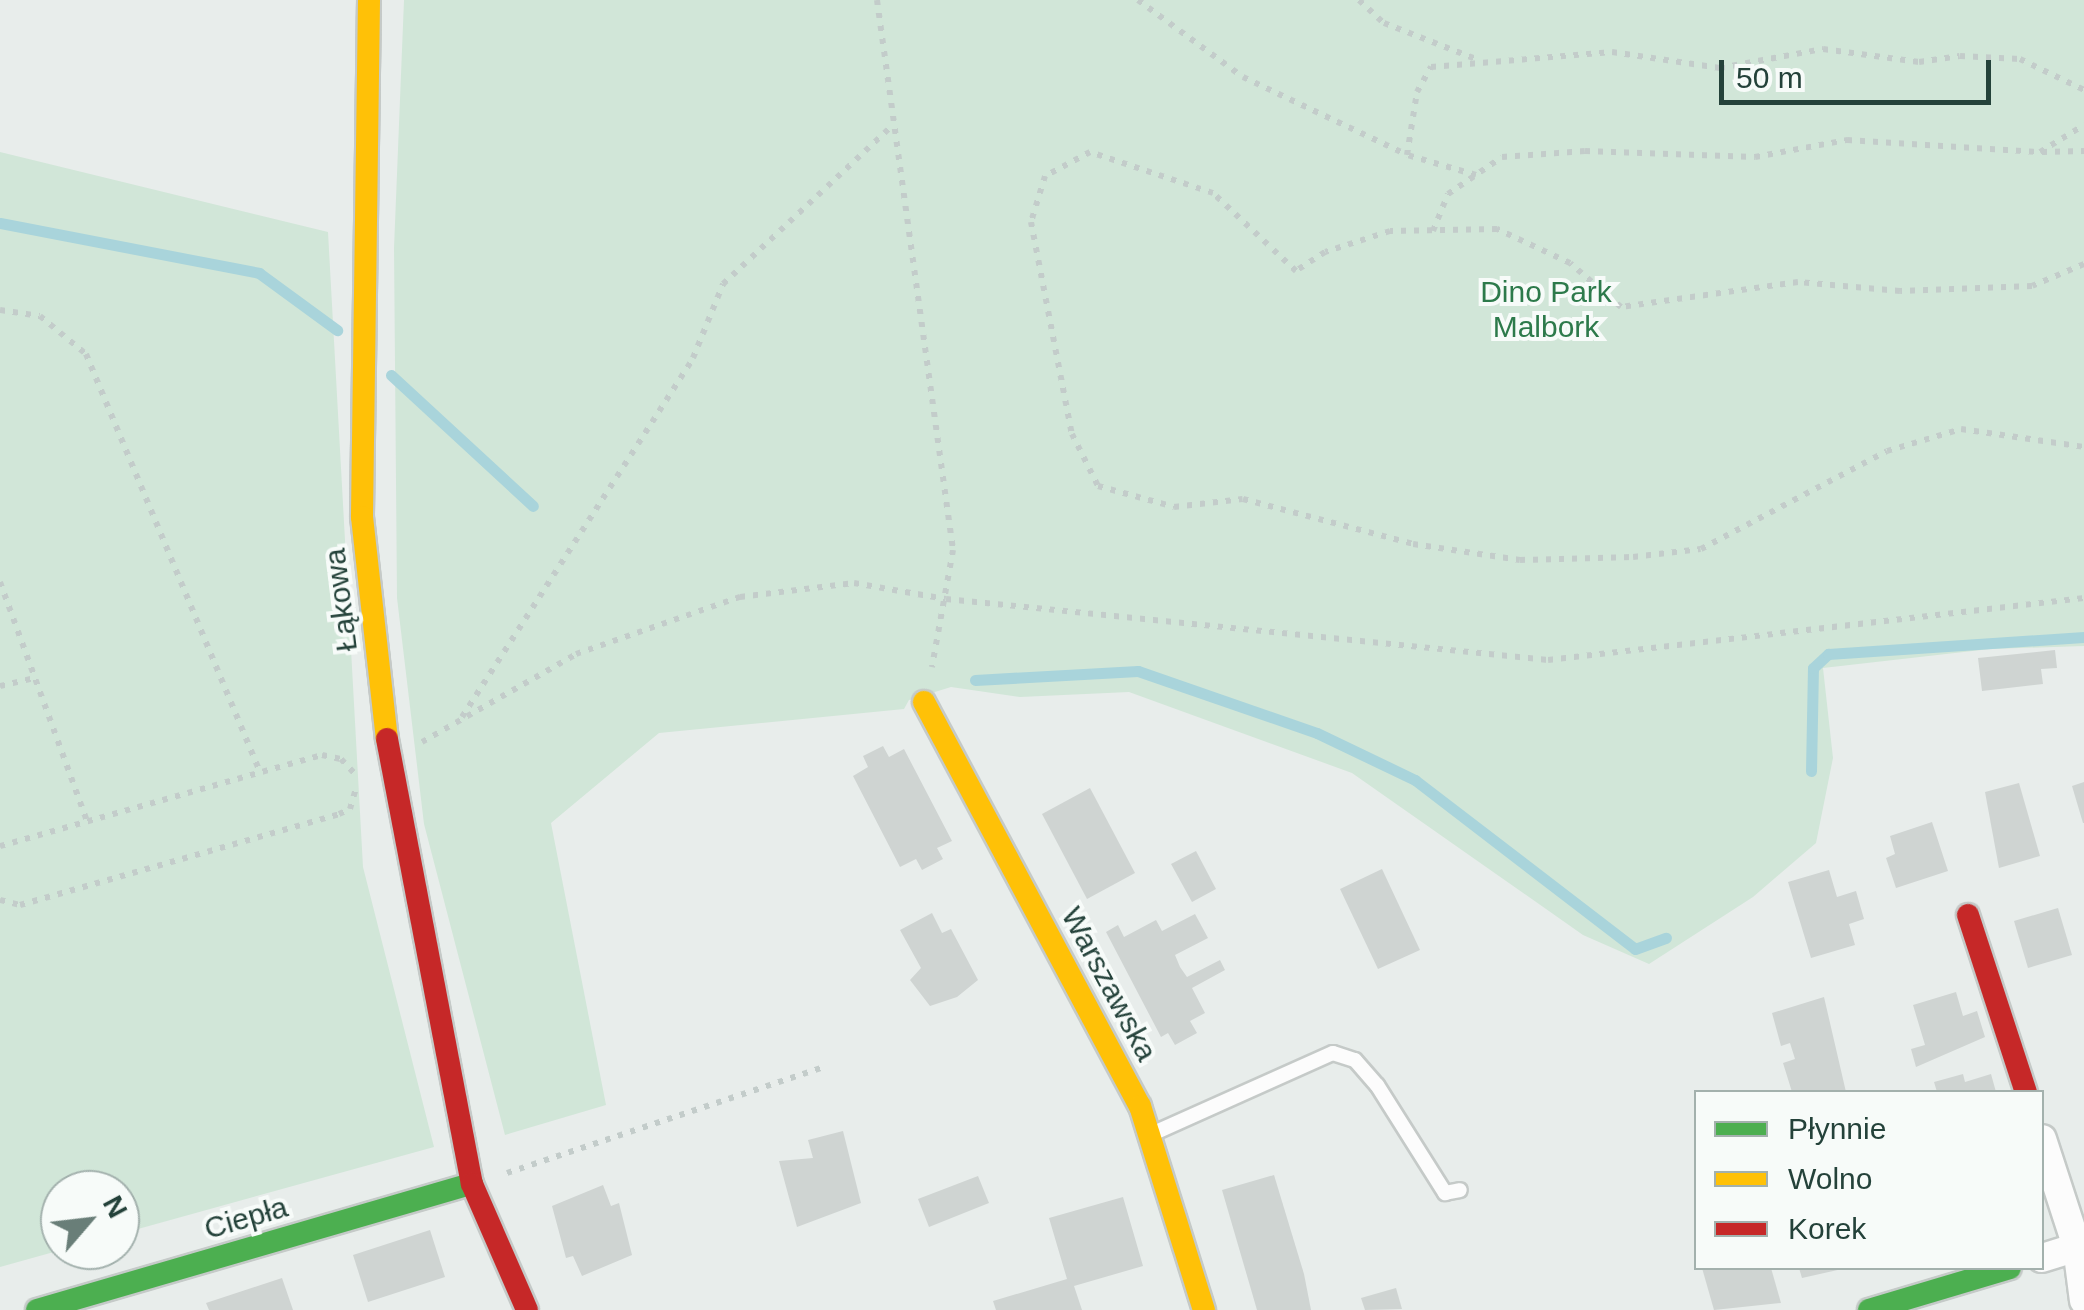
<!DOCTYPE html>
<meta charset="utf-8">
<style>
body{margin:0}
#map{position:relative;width:2084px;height:1310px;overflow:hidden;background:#e8edeb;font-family:Helvetica,sans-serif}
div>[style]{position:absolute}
.green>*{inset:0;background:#d1e6d8}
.stream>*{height:11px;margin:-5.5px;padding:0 5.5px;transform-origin:5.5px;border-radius:5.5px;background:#a9d4db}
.building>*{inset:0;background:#cfd4d2}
.path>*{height:6px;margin-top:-3px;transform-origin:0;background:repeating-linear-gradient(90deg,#c3ccca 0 5px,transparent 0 13px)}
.roads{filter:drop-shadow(2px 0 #c5cac8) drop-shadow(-2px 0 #c5cac8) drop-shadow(0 2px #c5cac8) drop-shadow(0 -2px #c5cac8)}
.lane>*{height:14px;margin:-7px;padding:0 7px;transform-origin:7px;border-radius:7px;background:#fcfcfc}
.street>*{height:28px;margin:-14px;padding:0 14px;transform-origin:14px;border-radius:14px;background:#fcfcfc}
.fast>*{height:22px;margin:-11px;padding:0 11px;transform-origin:11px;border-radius:11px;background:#4caf50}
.slow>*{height:22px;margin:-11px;padding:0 11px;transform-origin:11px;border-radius:11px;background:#ffc107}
.jam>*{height:22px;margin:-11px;padding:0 11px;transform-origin:11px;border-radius:11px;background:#c62828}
span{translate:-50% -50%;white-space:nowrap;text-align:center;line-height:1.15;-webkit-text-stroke:8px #f7fbf9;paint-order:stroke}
.park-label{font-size:30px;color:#2d7a4b}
.street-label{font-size:30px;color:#24423a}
.legend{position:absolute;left:1694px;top:1090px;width:350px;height:180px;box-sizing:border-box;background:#f7fbf9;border:2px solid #a3b1ad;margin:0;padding:12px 18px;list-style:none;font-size:30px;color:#24423a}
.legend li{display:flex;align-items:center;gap:20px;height:50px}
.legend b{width:50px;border:2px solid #a3b1ad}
.north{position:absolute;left:40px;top:1170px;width:100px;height:100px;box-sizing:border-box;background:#f7fbf9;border:2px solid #a3b1ad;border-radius:50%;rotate:62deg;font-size:28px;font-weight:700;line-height:40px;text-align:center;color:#24423a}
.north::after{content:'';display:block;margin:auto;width:35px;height:45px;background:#697e78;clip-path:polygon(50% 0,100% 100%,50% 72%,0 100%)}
.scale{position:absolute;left:1719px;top:60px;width:272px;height:45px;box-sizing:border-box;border:5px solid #24423a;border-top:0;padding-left:12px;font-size:30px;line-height:35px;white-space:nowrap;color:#24423a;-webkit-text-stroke:8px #f7fbf9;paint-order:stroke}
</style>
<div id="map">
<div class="green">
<div style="clip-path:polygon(404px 0,2084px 0,2084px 646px,1990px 649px,1823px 668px,1833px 758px,1816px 843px,1753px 897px,1649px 964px,1583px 935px,1352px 773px,1129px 692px,1020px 697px,951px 687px,909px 700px,904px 709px,659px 733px,551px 823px,606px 1105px,505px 1135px,424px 824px,397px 598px,394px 248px)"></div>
<div style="clip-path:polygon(0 152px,328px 232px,363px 867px,434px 1147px,120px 1234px,120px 1190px,60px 1190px,61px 1250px,0 1267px)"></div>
</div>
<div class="stream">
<div style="left:0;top:223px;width:264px;rotate:10.9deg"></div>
<div style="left:259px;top:273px;width:97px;rotate:36.2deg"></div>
<div style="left:391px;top:375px;width:193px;rotate:42.7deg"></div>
<div style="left:975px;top:680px;width:163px;rotate:-3.2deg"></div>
<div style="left:1138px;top:671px;width:189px;rotate:19.1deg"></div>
<div style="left:1317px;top:733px;width:109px;rotate:25.6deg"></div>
<div style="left:1415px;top:780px;width:277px;rotate:37.5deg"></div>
<div style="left:1635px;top:949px;width:33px;rotate:-20deg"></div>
<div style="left:1811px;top:771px;width:103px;rotate:-88.9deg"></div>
<div style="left:1813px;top:668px;width:21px;rotate:-43deg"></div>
<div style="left:1828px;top:654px;width:257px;rotate:-3.8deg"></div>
</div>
<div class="building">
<div style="clip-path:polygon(2055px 650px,2057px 668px,2041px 669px,2043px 684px,1982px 691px,1978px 658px)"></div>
<div style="clip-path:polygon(883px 746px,889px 757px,904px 749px,952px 841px,937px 848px,943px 859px,922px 870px,916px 859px,900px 867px,853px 776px,868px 767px,863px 756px)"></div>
<div style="clip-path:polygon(2084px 782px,2084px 823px,2083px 823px,2072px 786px)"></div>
<div style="clip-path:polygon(2019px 783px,2040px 856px,1999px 868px,1985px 792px)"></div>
<div style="clip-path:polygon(1090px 788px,1135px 873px,1087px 899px,1042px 814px)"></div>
<div style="clip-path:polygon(1932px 822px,1948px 871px,1896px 888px,1886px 858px,1895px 854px,1890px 836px)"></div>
<div style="clip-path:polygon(1196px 851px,1216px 889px,1192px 902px,1171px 864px)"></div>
<div style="clip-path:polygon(1382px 869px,1420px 950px,1378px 969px,1340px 889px)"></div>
<div style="clip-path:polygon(1829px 870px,1837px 897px,1856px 891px,1864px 919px,1849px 924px,1855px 945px,1811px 958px,1788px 882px)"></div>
<div style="clip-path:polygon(2058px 908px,2072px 955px,2028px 968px,2014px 921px)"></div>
<div style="clip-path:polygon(932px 913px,942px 933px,951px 929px,978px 980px,957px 997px,930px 1006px,910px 980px,921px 968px,900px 930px)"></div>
<div style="clip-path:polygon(1195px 914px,1208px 938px,1175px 955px,1180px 967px,1187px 977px,1220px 960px,1225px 970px,1192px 988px,1205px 1013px,1190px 1021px,1197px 1033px,1175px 1045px,1168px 1033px,1161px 1037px,1106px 932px,1118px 925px,1124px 937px,1156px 920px,1162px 931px)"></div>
<div style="clip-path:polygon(1956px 992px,1963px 1016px,1977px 1011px,1985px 1037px,1916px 1067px,1911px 1049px,1925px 1045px,1913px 1005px)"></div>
<div style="clip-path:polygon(1824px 997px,1846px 1092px,1792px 1092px,1783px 1063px,1795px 1059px,1790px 1043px,1781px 1046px,1772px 1013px)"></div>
<div style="clip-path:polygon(1963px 1074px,1965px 1082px,1991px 1074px,1996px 1092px,1937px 1092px,1934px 1082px)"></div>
<div style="clip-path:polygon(843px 1131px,861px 1203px,797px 1227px,779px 1161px,813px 1158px,808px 1140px)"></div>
<div style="clip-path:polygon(1274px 1175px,1304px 1274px,1311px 1310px,1257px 1310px,1222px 1190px)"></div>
<div style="clip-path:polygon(978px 1176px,989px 1203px,929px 1227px,918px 1199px)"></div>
<div style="clip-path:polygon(603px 1185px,611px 1206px,619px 1203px,632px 1255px,582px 1276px,573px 1256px,566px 1258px,552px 1206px)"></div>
<div style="clip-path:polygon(1123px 1197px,1143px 1266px,1074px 1286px,1082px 1310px,996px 1310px,993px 1301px,1067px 1279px,1049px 1218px)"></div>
<div style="clip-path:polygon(430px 1230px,445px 1277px,368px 1302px,353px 1255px)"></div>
<div style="clip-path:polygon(1702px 1268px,1771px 1268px,1781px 1303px,1714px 1310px)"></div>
<div style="clip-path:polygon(1799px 1268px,1842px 1268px,1842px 1269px,1802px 1278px)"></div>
<div style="clip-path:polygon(282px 1278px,293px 1310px,209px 1310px,206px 1303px)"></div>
<div style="clip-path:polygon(1396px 1288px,1402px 1309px,1365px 1310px,1361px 1298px)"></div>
</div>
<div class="path">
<div style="left:877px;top:0;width:555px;rotate:82.13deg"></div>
<div style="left:953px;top:550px;width:119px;rotate:100.2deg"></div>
<div style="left:1138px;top:0;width:130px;rotate:36.3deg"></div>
<div style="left:1243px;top:77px;width:182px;rotate:25.4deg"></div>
<div style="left:1359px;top:0;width:34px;rotate:43deg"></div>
<div style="left:1384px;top:23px;width:99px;rotate:21.4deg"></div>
<div style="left:2042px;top:152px;width:42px;rotate:-1.4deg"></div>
<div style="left:1476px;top:175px;width:72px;rotate:-163.8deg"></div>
<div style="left:1407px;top:155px;width:64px;rotate:-81deg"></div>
<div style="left:1417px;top:92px;width:29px;rotate:-61deg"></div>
<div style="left:1431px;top:67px;width:182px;rotate:-4.7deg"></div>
<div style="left:1612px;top:52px;width:109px;rotate:8.4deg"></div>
<div style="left:1720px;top:68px;width:105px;rotate:-10.5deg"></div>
<div style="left:1823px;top:49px;width:97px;rotate:7.7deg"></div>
<div style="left:1919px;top:62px;width:41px;rotate:-8.3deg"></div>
<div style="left:1960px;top:56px;width:60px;rotate:2.9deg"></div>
<div style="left:2020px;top:59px;width:71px;rotate:25.8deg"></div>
<div style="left:1433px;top:231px;width:40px;rotate:-68deg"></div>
<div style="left:1448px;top:194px;width:65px;rotate:-34.4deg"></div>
<div style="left:1502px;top:157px;width:83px;rotate:-4.1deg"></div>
<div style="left:1585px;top:151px;width:170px;rotate:2deg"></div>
<div style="left:1755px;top:157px;width:94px;rotate:-10.5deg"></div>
<div style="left:1847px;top:140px;width:193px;rotate:3.6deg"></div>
<div style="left:2040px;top:152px;width:52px;rotate:-31.5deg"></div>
<div style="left:2084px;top:264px;width:56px;rotate:157.1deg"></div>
<div style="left:2032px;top:286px;width:132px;rotate:177.8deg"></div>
<div style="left:1900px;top:291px;width:102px;rotate:-175deg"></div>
<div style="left:1798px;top:282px;width:179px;rotate:172deg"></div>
<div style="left:1621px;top:307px;width:67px;rotate:-139.2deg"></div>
<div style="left:1570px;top:263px;width:81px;rotate:-155deg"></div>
<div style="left:1497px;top:229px;width:107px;rotate:178.9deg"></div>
<div style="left:1390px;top:231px;width:68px;rotate:162.1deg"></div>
<div style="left:1325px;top:252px;width:35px;rotate:147deg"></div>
<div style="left:1296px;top:271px;width:114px;rotate:-136.8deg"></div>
<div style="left:1213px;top:193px;width:130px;rotate:-161.6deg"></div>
<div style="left:1090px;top:152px;width:51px;rotate:151.9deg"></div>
<div style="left:1045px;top:176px;width:48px;rotate:106.9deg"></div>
<div style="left:1031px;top:222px;width:216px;rotate:79.1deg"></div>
<div style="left:1072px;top:434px;width:58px;rotate:63.4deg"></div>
<div style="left:1098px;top:486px;width:79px;rotate:15.4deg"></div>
<div style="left:1174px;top:507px;width:69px;rotate:-6.6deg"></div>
<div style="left:1243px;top:499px;width:176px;rotate:14.8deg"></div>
<div style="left:1413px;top:544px;width:108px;rotate:8.5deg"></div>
<div style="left:1520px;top:560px;width:113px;rotate:-1.5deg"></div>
<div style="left:1633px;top:557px;width:68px;rotate:-6.7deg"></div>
<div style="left:1701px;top:549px;width:210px;rotate:-27.8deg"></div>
<div style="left:1887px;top:451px;width:77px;rotate:-16.6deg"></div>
<div style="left:1961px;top:429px;width:124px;rotate:8.3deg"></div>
<div style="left:0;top:310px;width:40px;rotate:8.5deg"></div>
<div style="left:40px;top:316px;width:60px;rotate:39.6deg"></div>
<div style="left:86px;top:354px;width:453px;rotate:67.4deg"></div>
<div style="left:0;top:582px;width:254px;rotate:70deg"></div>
<div style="left:0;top:686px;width:36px;rotate:-13deg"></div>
<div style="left:462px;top:717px;width:427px;rotate:-57.2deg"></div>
<div style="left:693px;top:358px;width:80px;rotate:-67.9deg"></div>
<div style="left:723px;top:284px;width:231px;rotate:-43.1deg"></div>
<div style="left:422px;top:742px;width:177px;rotate:-29.7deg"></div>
<div style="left:576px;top:654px;width:174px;rotate:-19.2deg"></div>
<div style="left:740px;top:597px;width:115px;rotate:-7deg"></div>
<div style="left:854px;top:583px;width:93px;rotate:9.9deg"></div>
<div style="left:946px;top:599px;width:605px;rotate:5.79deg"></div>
<div style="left:1548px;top:660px;width:540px;rotate:-6.6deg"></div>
<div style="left:0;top:846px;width:335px;rotate:-15.8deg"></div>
<div style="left:322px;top:755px;width:19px;rotate:12deg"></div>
<div style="left:341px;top:759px;width:19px;rotate:47deg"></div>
<div style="left:0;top:900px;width:21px;rotate:14deg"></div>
<div style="left:20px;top:905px;width:332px;rotate:-15.9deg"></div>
<div style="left:339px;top:814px;width:12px;rotate:-24deg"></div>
<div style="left:350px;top:809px;width:19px;rotate:-74deg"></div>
<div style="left:507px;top:1173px;width:333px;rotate:-18.5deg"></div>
</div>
<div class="roads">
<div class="lane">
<div style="left:1154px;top:1133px;width:196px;rotate:-24.1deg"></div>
<div style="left:1333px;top:1053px;width:23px;rotate:18deg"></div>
<div style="left:1355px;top:1060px;width:33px;rotate:49deg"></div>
<div style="left:1377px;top:1085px;width:128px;rotate:57.8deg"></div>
<div style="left:1445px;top:1193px;width:15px;rotate:-11deg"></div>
</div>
<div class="street">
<div style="left:2042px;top:1139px;width:114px;rotate:72deg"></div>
<div style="left:2077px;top:1247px;width:54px;rotate:82.6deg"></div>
<div style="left:2042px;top:1258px;width:44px;rotate:-17.2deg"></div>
</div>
<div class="fast">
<div style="left:37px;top:1310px;width:453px;rotate:-16.2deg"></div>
<div style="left:1869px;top:1310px;width:147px;rotate:-16.6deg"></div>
</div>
<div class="slow">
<div style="left:369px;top:0;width:517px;rotate:90.78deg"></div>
<div style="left:362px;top:517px;width:223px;rotate:83.6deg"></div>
<div style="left:924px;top:702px;width:458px;rotate:61.9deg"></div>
<div style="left:1140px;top:1106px;width:214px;rotate:72.6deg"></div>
</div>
<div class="jam">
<div style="left:387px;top:739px;width:453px;rotate:79.2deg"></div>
<div style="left:472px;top:1184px;width:137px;rotate:66.4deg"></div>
<div style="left:1968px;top:915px;width:186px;rotate:71.9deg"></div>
</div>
</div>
<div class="park-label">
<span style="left:1546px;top:309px">Dino Park<br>Malbork</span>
</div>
<div class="street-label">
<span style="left:341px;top:600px;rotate:-97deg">Łąkowa</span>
<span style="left:1109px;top:984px;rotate:62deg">Warszawska</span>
<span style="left:246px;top:1218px;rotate:-16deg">Ciepła</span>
</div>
<ul class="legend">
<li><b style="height:12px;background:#4caf50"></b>Płynnie</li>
<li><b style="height:12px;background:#ffc107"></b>Wolno</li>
<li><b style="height:12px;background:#c62828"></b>Korek</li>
</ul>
<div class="north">N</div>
<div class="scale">50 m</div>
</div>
